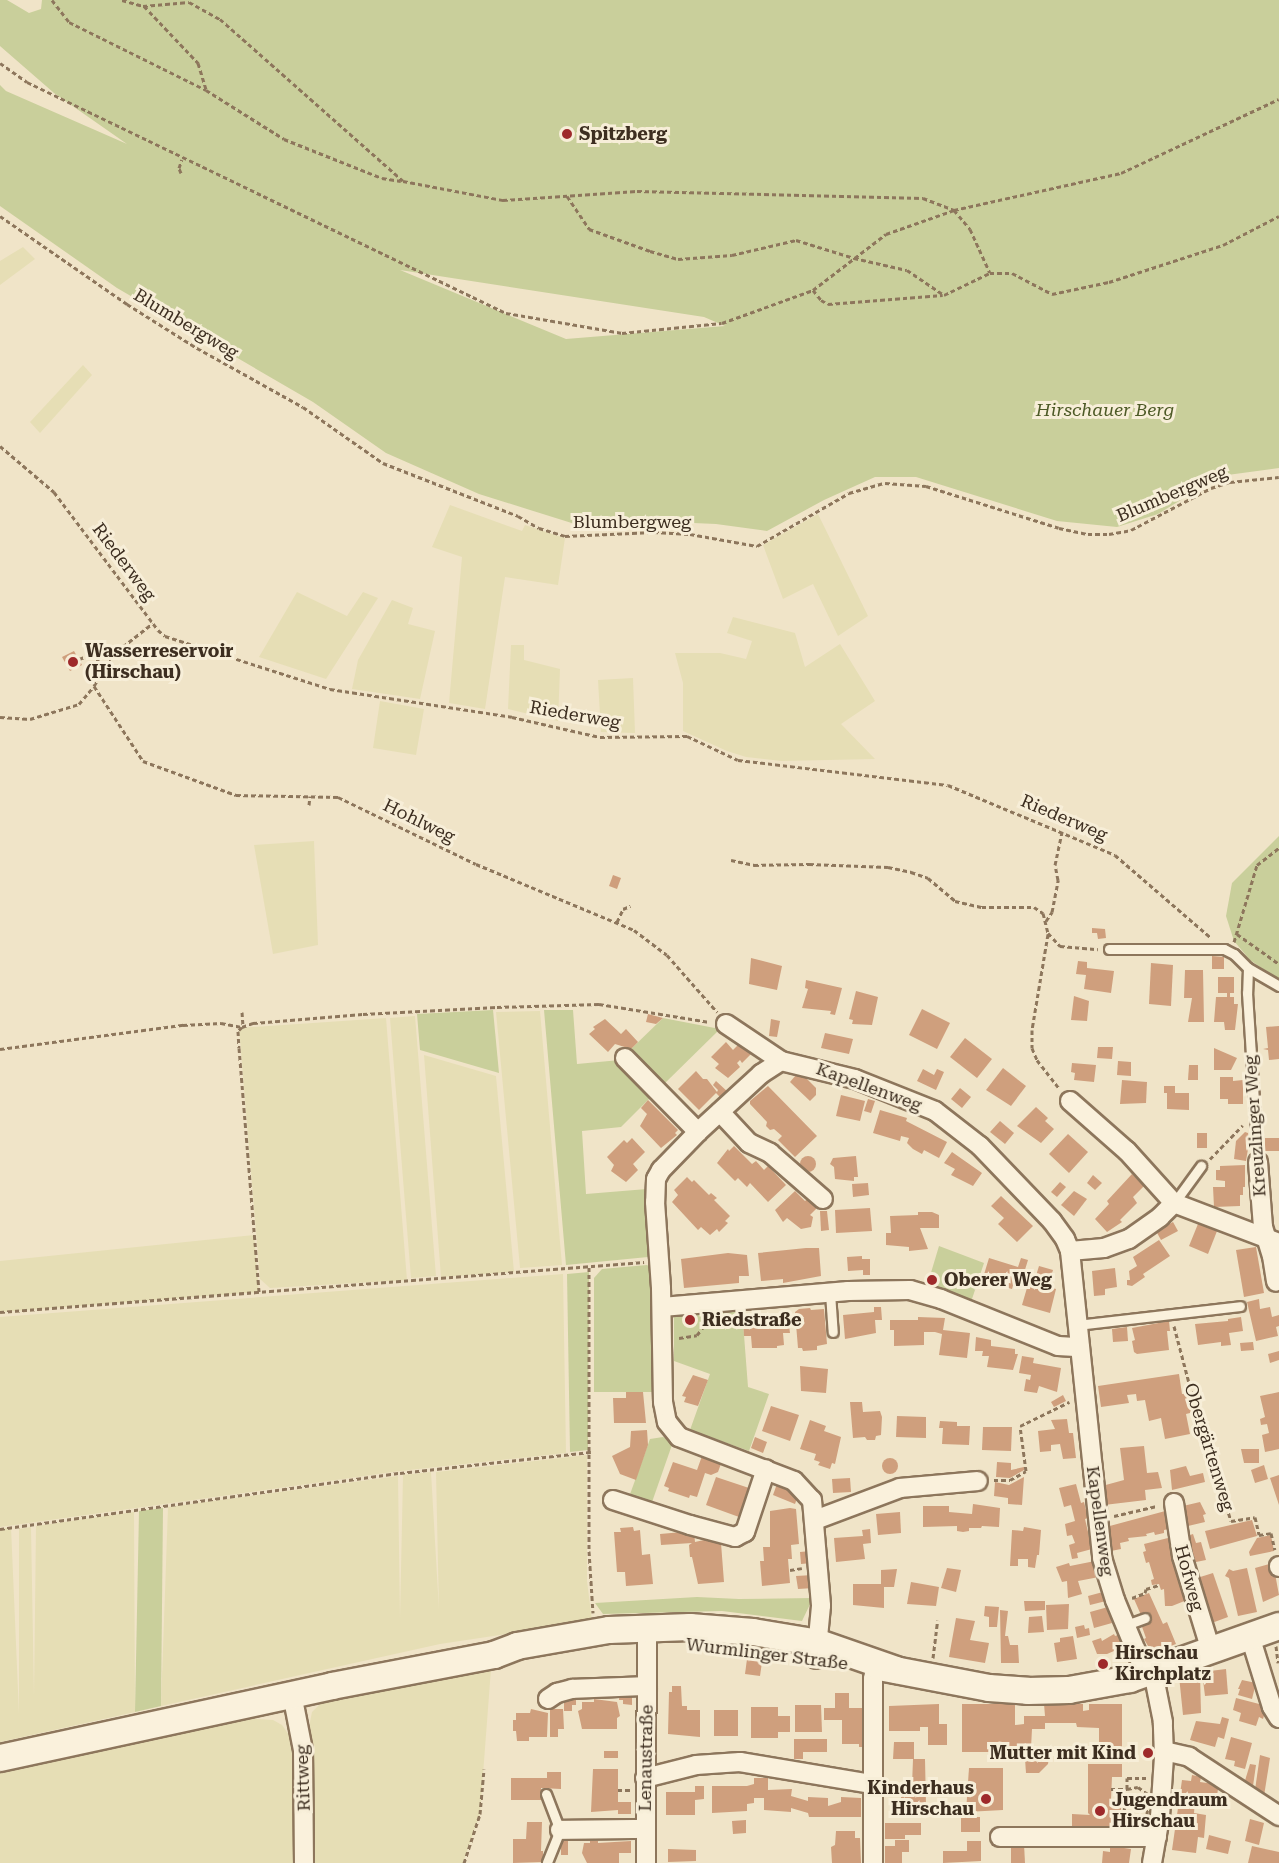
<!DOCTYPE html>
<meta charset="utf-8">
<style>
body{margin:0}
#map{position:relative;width:1279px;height:1863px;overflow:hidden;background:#f0e4c8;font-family:"Roboto Serif",serif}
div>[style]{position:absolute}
.farmland>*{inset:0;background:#e6deb5}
.green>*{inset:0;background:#c9cf9b}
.building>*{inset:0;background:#cf9f7d}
.round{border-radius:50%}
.path>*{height:3px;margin-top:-1.5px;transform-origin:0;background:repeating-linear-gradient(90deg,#8d765c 0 4.5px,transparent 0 7.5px)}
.roads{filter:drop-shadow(2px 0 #8d765c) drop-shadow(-2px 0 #8d765c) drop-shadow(0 2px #8d765c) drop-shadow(0 -2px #8d765c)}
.service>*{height:9px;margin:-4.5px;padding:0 4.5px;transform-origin:4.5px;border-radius:4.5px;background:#faf1dc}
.minor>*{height:18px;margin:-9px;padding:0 9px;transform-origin:9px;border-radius:9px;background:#faf1dc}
.secondary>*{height:26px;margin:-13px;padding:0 13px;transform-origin:13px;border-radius:13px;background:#faf1dc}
.dots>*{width:16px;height:16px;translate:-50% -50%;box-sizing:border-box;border:3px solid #f7eed8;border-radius:50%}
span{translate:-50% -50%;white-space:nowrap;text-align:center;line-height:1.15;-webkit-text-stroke:6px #f7eed8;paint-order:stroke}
.poi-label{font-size:18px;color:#3d2e20;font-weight:700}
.left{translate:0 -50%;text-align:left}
.right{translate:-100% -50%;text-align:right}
.street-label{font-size:18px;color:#3d2e20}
.park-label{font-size:18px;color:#4d5a26;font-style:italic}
</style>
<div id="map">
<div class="farmland">
<div style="clip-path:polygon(23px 247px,35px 259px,0 285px,0 261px)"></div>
<div style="clip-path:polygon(83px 365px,92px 375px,40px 433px,30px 422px)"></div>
<div style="clip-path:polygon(450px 505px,522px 531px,525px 525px,565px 538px,558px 585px,505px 577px,485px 709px,449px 703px,462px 557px,432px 547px)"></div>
<div style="clip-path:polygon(818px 514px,868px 616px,838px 636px,813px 584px,783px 599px,763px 545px)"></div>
<div style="clip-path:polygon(297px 592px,347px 616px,363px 592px,378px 598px,326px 679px,259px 657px)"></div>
<div style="clip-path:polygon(392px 600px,413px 608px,408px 624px,435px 631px,420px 699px,352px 689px,358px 660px)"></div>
<div style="clip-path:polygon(733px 617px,795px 633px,805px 667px,840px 644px,875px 701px,841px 724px,875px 759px,781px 761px,746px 757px,727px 751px,683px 731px,683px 683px,675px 653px,720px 653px,746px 659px,752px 641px,727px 633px)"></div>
<div style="clip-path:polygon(511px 645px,524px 645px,524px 660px,560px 669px,558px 721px,508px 709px)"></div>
<div style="clip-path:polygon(633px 678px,635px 733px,601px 732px,598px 680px)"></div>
<div style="clip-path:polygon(380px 701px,424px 709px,416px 755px,373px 748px)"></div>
<div style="clip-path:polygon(314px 841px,318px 945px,273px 954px,254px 845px)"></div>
<div style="clip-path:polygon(540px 1011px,562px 1265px,520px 1268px,496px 1012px)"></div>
<div style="clip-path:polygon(415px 1016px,436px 1276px,411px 1278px,390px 1018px)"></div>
<div style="clip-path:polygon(386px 1018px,407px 1280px,270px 1288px,260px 1279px,239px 1028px)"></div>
<div style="clip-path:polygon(424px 1055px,496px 1076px,514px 1272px,441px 1277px)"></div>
<div style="clip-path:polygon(254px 1235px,259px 1292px,0 1312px,0 1261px)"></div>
<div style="clip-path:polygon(563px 1274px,566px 1453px,400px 1471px,0 1527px,0 1317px)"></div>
<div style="clip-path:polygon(587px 1455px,587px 1581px,592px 1621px,440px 1644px,161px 1706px,168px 1507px,398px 1476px,400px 1619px,403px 1475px,431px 1472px,439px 1610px,436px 1472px)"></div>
<div style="clip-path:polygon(134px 1512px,135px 1712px,0 1742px,0 1529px,11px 1527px,19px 1714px,19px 1529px,31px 1527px,34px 1695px,36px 1526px)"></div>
<div style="clip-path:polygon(491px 1669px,480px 1814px,463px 1863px,311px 1863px,310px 1722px,312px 1712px,320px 1704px,352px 1692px)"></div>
<div style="clip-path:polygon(243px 1718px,273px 1720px,282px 1725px,294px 1742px,296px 1863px,0 1863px,0 1768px)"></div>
</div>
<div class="green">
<div style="clip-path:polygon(evenodd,0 0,7px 0,29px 13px,41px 9px,42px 0,1279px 0,1279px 468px,1220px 476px,1158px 514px,1117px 527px,1057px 521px,916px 477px,875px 477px,824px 500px,767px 531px,716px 524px,648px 521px,594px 530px,479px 494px,386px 453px,313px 402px,117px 288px,0 206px,0 85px,6px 91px,127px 144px,54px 93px,0 46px,0 0,400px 270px,704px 317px,725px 326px,566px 339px,400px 270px)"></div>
<div style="clip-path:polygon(1279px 836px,1279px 980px,1250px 960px,1234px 941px,1226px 916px,1232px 883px)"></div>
<div style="clip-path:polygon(493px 1010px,499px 1073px,420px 1050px,417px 1014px)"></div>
<div style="clip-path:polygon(544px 1010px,573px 1010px,577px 1064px,620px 1060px,653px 1095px,621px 1127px,582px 1131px,586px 1194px,647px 1189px,651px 1254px,648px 1257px,566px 1265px)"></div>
<div style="clip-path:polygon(663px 1018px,720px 1029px,661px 1087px,631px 1056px,631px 1049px)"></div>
<div style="clip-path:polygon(939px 1246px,984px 1263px,971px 1302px,934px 1287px,936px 1278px,930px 1276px)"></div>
<div style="clip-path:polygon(647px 1265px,653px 1269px,655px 1392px,594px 1392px,594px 1278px,602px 1269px)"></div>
<div style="clip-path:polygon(589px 1272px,588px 1450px,570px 1452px,567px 1274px)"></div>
<div style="clip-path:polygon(742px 1309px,748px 1387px,769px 1394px,749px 1451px,690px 1430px,710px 1374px,674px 1361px,674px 1316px,685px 1314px,686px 1324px,695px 1323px,695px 1313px)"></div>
<div style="clip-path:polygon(663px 1437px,673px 1442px,651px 1505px,629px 1497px,650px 1439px)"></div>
<div style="clip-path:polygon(163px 1508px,161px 1706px,135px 1712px,139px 1511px)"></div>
<div style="clip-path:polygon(697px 1597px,739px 1599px,813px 1598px,802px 1621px,722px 1611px,603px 1614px,595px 1603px)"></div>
</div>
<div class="building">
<div style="clip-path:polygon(74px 651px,82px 665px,70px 671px,62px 657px)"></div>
<div style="clip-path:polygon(613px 875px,621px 878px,617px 889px,609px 886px)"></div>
<div style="clip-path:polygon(1092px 928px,1105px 929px,1106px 938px,1098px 939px,1097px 933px,1092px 933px)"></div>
<div style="clip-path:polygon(1212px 956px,1224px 957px,1224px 969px,1212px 969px)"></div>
<div style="clip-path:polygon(751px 958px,782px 966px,777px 990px,749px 984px)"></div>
<div style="clip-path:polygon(1078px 961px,1087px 962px,1087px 968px,1114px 971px,1111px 993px,1084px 989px,1086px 975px,1076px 974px)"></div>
<div style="clip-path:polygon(1151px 963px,1173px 965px,1171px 1006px,1149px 1004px)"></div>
<div style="clip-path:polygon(1185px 970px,1203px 970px,1204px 1022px,1188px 1022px,1192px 998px,1184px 998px)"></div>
<div style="clip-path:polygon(1218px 977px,1234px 977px,1234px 993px,1230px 993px,1230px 997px,1234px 997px,1234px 1004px,1238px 1004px,1235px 1030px,1225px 1030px,1224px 1022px,1214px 1022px,1216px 997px,1227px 997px,1227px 993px,1218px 993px)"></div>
<div style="clip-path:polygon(806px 980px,842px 988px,835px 1015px,830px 1014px,831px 1011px,802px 1008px,808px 989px,805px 988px)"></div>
<div style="clip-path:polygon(856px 991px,878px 997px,872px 1025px,852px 1024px,853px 1020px,849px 1019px)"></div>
<div style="clip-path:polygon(1074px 996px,1089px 1001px,1087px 1021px,1071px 1020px)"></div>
<div style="clip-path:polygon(922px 1009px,950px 1023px,937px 1049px,909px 1035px)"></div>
<div style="clip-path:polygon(648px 1014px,663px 1018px,656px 1024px,646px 1022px)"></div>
<div style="clip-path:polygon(605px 1019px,621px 1034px,626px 1029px,638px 1042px,631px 1049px,615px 1044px,608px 1052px,589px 1034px,595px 1029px,593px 1027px)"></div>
<div style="clip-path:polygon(771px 1019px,780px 1021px,777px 1037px,769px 1036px)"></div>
<div style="clip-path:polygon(1279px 1026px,1279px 1059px,1269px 1060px,1268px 1050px,1263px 1049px,1268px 1048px,1266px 1027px)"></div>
<div style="clip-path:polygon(825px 1033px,853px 1039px,849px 1054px,821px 1048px)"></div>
<div style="clip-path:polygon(965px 1038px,992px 1059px,977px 1078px,950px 1057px)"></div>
<div style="clip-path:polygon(726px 1042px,733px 1050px,741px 1042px,754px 1051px,742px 1063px,740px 1060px,737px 1063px,740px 1067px,728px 1078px,715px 1068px,719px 1064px,711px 1057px)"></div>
<div style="clip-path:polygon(1098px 1047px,1113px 1047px,1112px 1059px,1097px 1058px)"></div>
<div style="clip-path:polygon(1214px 1048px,1237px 1058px,1231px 1070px,1214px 1070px)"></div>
<div style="clip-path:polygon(1118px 1061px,1131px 1062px,1131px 1076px,1117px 1075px)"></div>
<div style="clip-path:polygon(1072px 1063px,1096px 1065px,1094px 1082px,1074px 1080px,1075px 1073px,1071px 1072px)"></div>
<div style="clip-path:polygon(1189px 1065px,1198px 1065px,1198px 1080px,1188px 1080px)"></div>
<div style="clip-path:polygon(1003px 1068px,1026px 1086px,1011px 1106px,986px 1090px)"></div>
<div style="clip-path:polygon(923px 1069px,934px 1075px,937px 1069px,944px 1072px,936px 1090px,917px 1081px)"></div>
<div style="clip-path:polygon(696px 1071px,703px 1079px,707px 1079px,717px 1092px,718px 1090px,713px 1085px,716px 1081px,729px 1093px,722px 1099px,716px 1093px,699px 1110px,678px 1089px)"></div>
<div style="clip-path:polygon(796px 1075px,803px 1075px,816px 1088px,816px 1095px,810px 1101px,790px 1082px)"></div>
<div style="clip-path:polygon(1220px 1077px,1233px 1077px,1233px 1081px,1243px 1080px,1243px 1104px,1228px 1104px,1228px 1099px,1220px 1099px)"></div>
<div style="clip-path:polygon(1122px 1080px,1147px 1082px,1146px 1103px,1120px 1104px)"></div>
<div style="clip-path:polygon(768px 1086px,817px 1136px,795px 1157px,778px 1140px,782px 1136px,774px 1129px,770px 1130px,766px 1126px,767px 1122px,750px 1104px,750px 1101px)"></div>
<div style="clip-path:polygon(1164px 1086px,1175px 1086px,1175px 1093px,1189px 1093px,1189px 1110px,1167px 1109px,1167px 1093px,1164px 1093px)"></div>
<div style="clip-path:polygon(960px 1088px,971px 1097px,962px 1108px,951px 1099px)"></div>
<div style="clip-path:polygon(841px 1095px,865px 1101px,860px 1121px,836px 1116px)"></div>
<div style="clip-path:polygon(868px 1099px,875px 1101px,871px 1113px,864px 1111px)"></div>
<div style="clip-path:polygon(648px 1100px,678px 1130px,675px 1133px,677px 1135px,661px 1148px,640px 1126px,647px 1114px,641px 1108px)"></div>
<div style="clip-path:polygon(1036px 1107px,1048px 1118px,1045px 1121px,1054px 1129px,1041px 1143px,1017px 1126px)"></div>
<div style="clip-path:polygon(880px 1110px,907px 1118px,906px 1121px,947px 1142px,939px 1158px,924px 1150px,922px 1154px,913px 1149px,907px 1143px,909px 1138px,901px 1136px,900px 1141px,873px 1133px)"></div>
<div style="clip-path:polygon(1000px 1121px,1014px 1133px,1005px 1144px,990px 1132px)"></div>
<div style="clip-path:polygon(1245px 1132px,1248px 1133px,1249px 1143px,1246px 1161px,1234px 1159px,1236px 1141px)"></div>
<div style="clip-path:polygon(1197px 1133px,1207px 1133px,1207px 1148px,1197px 1148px)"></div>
<div style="clip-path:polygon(1068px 1134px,1088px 1152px,1069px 1173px,1049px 1154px)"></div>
<div style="clip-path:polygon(632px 1138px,645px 1152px,633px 1164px,638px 1170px,626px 1182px,611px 1171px,614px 1165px,607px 1157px,624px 1140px,627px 1143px)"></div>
<div style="clip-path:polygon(1265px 1138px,1279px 1138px,1279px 1151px,1265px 1151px)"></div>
<div style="clip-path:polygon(734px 1146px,752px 1164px,756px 1161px,764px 1170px,768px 1166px,786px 1185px,768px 1202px,750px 1183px,747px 1187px,738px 1178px,735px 1181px,717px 1163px,728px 1149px,729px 1151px)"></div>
<div style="clip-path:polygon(952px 1152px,982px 1173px,973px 1186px,951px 1175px,955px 1169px,944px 1163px)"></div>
<div style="clip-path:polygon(856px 1156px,858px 1177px,854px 1177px,854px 1181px,835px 1179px,834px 1167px,830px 1164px,833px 1158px)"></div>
<div class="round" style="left:800px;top:1156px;width:16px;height:16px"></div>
<div style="clip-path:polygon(1245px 1165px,1245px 1187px,1243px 1187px,1243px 1195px,1240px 1195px,1240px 1206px,1214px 1207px,1213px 1187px,1225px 1187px,1225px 1181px,1216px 1180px,1216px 1170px,1220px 1170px,1220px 1166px)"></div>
<div style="clip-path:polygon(1132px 1174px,1144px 1186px,1133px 1197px,1137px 1203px,1120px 1220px,1122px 1222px,1107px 1232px,1095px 1219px,1109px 1204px,1107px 1201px)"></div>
<div style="clip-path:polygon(1093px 1175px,1102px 1183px,1095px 1190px,1087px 1183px)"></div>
<div style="clip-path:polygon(687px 1177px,692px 1182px,694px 1180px,709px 1195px,711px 1193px,717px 1198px,714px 1200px,730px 1216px,725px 1221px,728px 1223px,719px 1232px,717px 1229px,710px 1235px,701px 1227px,698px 1230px,672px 1202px,678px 1195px,674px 1190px)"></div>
<div style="clip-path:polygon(1060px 1182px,1066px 1187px,1057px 1197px,1051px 1192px)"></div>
<div style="clip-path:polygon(868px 1183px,869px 1195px,853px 1197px,852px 1184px)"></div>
<div style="clip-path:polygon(795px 1191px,805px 1201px,809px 1198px,818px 1207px,810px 1215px,813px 1217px,811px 1227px,801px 1229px,787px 1218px,783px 1222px,775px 1210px)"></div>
<div style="clip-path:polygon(1074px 1191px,1087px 1199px,1074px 1216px,1061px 1205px)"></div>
<div style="clip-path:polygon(1001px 1196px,1033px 1226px,1017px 1242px,998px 1224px,1004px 1218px,991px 1206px)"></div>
<div style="clip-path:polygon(870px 1208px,872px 1231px,836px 1233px,835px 1210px)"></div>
<div style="clip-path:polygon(820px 1211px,827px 1211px,829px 1230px,821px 1231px)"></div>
<div style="clip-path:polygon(918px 1212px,932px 1212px,939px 1215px,939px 1228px,920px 1228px,928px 1249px,909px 1251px,909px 1247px,886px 1245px,886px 1233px,891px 1233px,890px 1216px,918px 1215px)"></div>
<div style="clip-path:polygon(1200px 1219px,1219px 1226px,1208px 1254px,1189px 1246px)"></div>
<div style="clip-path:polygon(1173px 1222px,1178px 1231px,1161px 1240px,1156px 1231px)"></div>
<div style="clip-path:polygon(1159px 1240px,1170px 1256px,1143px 1274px,1145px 1277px,1132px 1286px,1127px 1285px,1127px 1280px,1130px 1280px,1129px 1271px,1137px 1266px,1133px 1257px)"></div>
<div style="clip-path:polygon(1256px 1247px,1264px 1293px,1244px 1297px,1236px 1250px)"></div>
<div style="clip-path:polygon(806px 1248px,819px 1248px,821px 1276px,783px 1283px,783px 1279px,761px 1281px,758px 1253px)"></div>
<div style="clip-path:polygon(728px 1253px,747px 1255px,749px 1276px,739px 1276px,739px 1283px,684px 1288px,681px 1259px)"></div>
<div style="clip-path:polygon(862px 1256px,862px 1259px,870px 1259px,870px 1275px,863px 1275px,863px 1270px,848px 1271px,847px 1257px)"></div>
<div style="clip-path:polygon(989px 1258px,1018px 1267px,1021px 1258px,1028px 1260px,1024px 1273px,1017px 1271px,1012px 1289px,982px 1281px)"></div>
<div style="clip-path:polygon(1039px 1266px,1053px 1270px,1049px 1283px,1035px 1279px)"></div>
<div style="clip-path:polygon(1115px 1268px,1117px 1287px,1105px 1289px,1105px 1295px,1094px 1296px,1092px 1271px)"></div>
<div style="clip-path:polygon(1029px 1281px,1056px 1289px,1050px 1313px,1022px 1305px)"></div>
<div style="clip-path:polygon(1259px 1299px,1260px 1309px,1270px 1307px,1272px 1317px,1279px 1315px,1279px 1326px,1276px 1327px,1278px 1336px,1256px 1341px,1247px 1302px)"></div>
<div style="clip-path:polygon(874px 1307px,881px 1307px,882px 1320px,875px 1320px,876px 1333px,845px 1339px,843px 1315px,874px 1312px)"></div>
<div style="clip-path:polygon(810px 1308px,811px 1310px,824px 1309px,827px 1344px,817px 1346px,817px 1350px,803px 1351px,802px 1348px,798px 1348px,795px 1312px,799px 1309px)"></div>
<div style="clip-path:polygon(788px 1317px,790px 1333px,783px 1333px,784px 1345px,777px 1346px,777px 1348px,752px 1348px,751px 1336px,744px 1336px,743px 1321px)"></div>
<div style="clip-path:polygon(918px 1317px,945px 1318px,943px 1330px,970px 1333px,967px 1358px,939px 1355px,942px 1334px,935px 1332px,924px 1332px,924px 1345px,894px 1346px,894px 1330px,890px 1330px,890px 1320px,918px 1320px)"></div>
<div style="clip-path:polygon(1241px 1317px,1243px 1331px,1229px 1333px,1231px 1345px,1221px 1346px,1221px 1342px,1198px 1345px,1195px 1324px,1228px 1321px,1228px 1319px)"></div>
<div style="clip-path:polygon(1169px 1321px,1170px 1331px,1167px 1331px,1169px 1350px,1137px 1354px,1134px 1352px,1132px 1341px,1135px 1340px,1132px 1328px)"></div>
<div style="clip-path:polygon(1127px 1327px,1128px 1341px,1113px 1342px,1112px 1329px)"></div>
<div style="clip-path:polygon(976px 1337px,991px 1340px,991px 1346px,1015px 1349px,1015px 1354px,1018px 1354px,1013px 1370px,987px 1367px,989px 1356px,982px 1356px,983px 1351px,975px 1351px)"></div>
<div style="clip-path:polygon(1253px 1342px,1254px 1350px,1241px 1351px,1240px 1343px)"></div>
<div style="clip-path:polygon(1279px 1351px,1279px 1360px,1270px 1363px,1268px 1354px)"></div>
<div style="clip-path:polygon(1022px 1356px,1034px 1358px,1033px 1363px,1061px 1368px,1057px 1392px,1039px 1386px,1037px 1393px,1024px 1391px,1026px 1379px,1030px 1380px,1031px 1375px,1019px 1373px)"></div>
<div style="clip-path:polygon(800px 1366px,828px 1369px,826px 1393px,801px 1391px)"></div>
<div style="clip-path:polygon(1179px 1374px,1182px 1394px,1190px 1393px,1194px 1412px,1186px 1414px,1190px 1434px,1165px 1439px,1161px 1418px,1149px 1421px,1145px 1400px,1137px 1401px,1136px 1394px,1127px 1395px,1129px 1403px,1101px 1407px,1098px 1386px)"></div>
<div style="clip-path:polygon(693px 1375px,708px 1380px,698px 1406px,684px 1402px,686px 1397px,682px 1396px)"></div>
<div style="clip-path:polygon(626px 1392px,643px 1392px,646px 1423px,614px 1423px,613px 1398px,626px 1398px)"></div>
<div style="clip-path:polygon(1279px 1392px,1279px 1449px,1265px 1452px,1262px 1435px,1269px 1433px,1267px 1424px,1261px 1425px,1260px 1419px,1265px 1417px,1260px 1396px)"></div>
<div style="clip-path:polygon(1063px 1395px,1066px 1401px,1054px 1407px,1051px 1402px)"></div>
<div style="clip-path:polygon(850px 1402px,862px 1402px,863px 1412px,880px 1411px,882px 1417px,881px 1435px,876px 1436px,875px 1440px,867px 1440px,865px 1437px,853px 1438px)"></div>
<div style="clip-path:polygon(771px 1406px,799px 1415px,790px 1441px,762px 1431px)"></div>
<div style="clip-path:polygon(897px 1416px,926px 1417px,926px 1438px,896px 1437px)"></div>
<div style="clip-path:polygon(1067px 1419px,1069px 1433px,1073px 1433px,1076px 1458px,1063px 1459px,1060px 1444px,1051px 1445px,1051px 1451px,1040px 1452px,1038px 1431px,1055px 1429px,1051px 1420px)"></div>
<div style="clip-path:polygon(810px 1420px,826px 1426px,824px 1431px,841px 1437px,835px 1464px,832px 1463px,830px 1469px,818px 1465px,820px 1462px,814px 1460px,816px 1454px,800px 1449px)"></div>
<div style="clip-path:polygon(940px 1421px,957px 1422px,957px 1426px,970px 1426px,969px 1445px,942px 1444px,943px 1428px,939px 1428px)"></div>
<div style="clip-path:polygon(983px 1427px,1012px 1427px,1011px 1451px,982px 1450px)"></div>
<div style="clip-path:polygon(647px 1430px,648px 1445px,636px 1480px,620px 1474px,612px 1456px,630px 1447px,631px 1431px)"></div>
<div style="clip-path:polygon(755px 1437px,767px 1442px,763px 1453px,751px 1448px)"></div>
<div style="clip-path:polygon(1144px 1446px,1147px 1473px,1158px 1472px,1162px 1488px,1145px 1490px,1146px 1500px,1104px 1505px,1102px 1486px,1124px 1480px,1120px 1448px)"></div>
<div style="clip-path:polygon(1241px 1449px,1259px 1449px,1259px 1463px,1244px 1463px)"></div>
<div style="clip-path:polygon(702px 1456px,722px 1461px,718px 1472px,711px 1475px,705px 1473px,697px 1497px,690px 1495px,689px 1498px,668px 1491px,669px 1488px,664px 1486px,673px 1462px,697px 1470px)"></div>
<div class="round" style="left:882px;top:1458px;width:16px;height:16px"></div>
<div style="clip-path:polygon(997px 1462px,1011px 1463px,1011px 1470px,1024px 1467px,1024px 1470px,1010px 1478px,996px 1477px)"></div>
<div style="clip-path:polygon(1264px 1465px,1268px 1479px,1255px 1483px,1251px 1470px)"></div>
<div style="clip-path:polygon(1186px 1466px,1190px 1476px,1203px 1473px,1205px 1482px,1172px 1490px,1170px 1470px)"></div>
<div style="clip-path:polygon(1279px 1475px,1279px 1505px,1270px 1478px)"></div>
<div style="clip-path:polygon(716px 1477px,749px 1488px,739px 1517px,706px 1505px)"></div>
<div style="clip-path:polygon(1024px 1477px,1022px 1505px,1008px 1504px,1008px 1498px,994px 1496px,995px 1482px,1009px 1485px)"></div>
<div style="clip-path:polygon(850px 1478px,851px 1492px,833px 1493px,832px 1479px)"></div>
<div style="clip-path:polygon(778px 1481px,800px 1490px,795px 1504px,773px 1495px)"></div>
<div style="clip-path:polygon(1076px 1484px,1081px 1503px,1084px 1502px,1088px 1518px,1085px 1519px,1092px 1549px,1077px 1553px,1078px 1558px,1072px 1559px,1069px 1545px,1075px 1543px,1072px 1535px,1067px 1536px,1065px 1524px,1075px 1521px,1071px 1505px,1064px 1507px,1059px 1488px)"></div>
<div style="clip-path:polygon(1200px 1502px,1206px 1514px,1203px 1515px,1205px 1522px,1188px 1526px,1183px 1506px)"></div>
<div style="clip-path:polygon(973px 1504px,1000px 1508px,999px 1527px,982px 1526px,981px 1528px,969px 1528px,969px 1531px,963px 1532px,957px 1531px,957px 1526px,923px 1527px,923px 1506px,949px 1506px,949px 1512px,972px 1514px)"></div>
<div style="clip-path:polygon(790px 1508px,796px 1509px,799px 1544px,791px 1545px,792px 1559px,788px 1559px,790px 1583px,762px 1586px,760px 1561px,764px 1561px,763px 1547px,770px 1547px,770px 1511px)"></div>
<div style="clip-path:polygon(1169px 1510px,1173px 1528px,1164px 1530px,1164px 1533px,1155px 1535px,1154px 1532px,1146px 1534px,1147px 1536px,1128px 1538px,1129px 1541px,1120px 1543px,1121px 1549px,1111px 1551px,1106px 1527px)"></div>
<div style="clip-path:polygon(900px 1512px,901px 1533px,878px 1535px,876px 1514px)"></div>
<div style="clip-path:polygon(1252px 1520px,1257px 1536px,1210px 1549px,1205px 1531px)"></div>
<div style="clip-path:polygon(633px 1527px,634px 1531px,640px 1530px,642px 1555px,650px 1554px,653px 1584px,626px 1586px,625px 1572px,617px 1572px,614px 1532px,621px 1532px,620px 1528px)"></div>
<div style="clip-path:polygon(1024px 1527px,1041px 1530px,1039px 1555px,1037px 1555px,1035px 1568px,1028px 1567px,1028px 1559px,1018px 1559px,1018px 1566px,1010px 1566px,1012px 1530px,1023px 1531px)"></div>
<div style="clip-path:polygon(870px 1529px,871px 1543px,863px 1544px,865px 1559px,836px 1562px,834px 1538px,863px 1536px,862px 1530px)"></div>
<div style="clip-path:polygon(694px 1531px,695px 1542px,704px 1540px,721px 1543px,724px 1582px,698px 1584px,692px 1557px,690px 1557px,689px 1545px,692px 1543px,661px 1545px,660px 1534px)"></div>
<div style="clip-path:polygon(1193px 1534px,1196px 1543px,1201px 1542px,1206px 1560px,1191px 1563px,1187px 1536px)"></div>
<div style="clip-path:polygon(1271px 1535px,1274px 1551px,1250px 1556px,1249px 1552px,1257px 1538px)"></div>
<div style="clip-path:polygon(1168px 1538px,1187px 1600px,1172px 1606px,1165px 1606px,1164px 1589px,1161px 1590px,1159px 1584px,1152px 1585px,1151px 1580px,1154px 1579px,1149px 1562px,1146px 1563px,1143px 1552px,1146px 1551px,1144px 1544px)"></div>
<div style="clip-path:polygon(811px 1551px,812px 1563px,801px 1564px,800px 1552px)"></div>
<div style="clip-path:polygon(1095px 1561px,1099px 1577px,1078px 1581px,1082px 1594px,1068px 1598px,1067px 1581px,1062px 1582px,1056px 1567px,1069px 1563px,1070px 1566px)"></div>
<div style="clip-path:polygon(1273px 1563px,1279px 1595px,1263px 1602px,1255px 1568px)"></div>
<div style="clip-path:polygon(947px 1568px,961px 1570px,956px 1592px,941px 1588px)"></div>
<div style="clip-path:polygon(1247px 1568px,1257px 1612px,1238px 1616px,1229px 1578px,1225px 1576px,1229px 1569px,1233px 1571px)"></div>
<div style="clip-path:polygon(897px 1569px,894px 1587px,884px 1587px,884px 1608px,853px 1605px,853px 1584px,881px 1584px,881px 1570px)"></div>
<div style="clip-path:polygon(1213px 1573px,1228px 1617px,1209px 1624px,1197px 1578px)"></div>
<div style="clip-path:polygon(813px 1575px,814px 1588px,798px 1589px,796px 1576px)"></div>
<div style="clip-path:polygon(911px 1582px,939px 1587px,936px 1606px,907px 1604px)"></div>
<div style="clip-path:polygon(1103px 1592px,1106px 1601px,1090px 1605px,1088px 1596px)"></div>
<div style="clip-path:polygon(1149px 1593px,1163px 1624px,1167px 1622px,1176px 1644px,1152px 1653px,1144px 1639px,1146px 1638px,1141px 1624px,1141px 1615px,1134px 1599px)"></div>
<div style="clip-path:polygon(1024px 1601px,1045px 1601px,1045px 1610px,1025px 1611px)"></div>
<div style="clip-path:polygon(1069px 1604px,1068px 1629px,1047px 1630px,1046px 1605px)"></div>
<div style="clip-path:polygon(985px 1606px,999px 1607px,997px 1627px,989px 1627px,989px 1617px,984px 1616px)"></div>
<div style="clip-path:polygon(1108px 1607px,1112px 1623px,1094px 1628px,1090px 1612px)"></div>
<div style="clip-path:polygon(1000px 1610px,1008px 1611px,1005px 1636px,1008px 1636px,1010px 1645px,1018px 1645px,1019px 1663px,1001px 1663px)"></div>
<div style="clip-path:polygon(1042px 1616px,1044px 1632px,1028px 1633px,1029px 1617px)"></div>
<div style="clip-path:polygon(956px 1618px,975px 1621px,970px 1640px,989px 1643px,985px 1663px,949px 1657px)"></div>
<div style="clip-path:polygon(1084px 1625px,1085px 1629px,1089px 1628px,1090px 1635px,1077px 1638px,1075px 1627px)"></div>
<div style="clip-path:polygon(1123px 1633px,1128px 1645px,1107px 1654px,1097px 1654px,1092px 1641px,1101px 1638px,1102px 1641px,1114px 1634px,1115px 1636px)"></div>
<div style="clip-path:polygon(1073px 1636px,1077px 1659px,1057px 1662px,1054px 1643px,1060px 1642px,1060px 1638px)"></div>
<div style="clip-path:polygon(747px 1659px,762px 1662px,760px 1676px,745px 1674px)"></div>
<div style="clip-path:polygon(1226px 1669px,1228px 1694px,1205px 1696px,1202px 1672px)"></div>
<div style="clip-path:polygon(1200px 1674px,1201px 1713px,1183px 1715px,1179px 1676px)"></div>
<div style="clip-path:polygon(1242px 1680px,1256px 1683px,1252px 1699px,1238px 1695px,1240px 1689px,1238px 1689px)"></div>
<div style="clip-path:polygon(672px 1686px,681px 1686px,682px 1706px,687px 1706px,687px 1710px,700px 1710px,700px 1737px,668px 1734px,669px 1692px,672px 1692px)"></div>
<div style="clip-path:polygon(620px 1688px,632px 1688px,632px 1705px,623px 1704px,623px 1700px,619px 1700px)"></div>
<div style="clip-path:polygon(564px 1693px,576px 1693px,576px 1705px,572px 1705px,572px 1711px,564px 1711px)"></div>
<div style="clip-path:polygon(835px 1693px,849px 1693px,849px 1708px,863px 1708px,865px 1747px,859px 1747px,859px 1744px,842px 1744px,842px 1720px,824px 1720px,824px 1708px,835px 1708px)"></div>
<div style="clip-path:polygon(1236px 1698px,1267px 1706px,1263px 1719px,1259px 1717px,1256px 1726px,1239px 1721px,1241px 1713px,1233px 1710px)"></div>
<div style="clip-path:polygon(594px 1699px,617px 1702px,620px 1716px,617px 1718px,617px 1729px,582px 1729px,578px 1711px,582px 1709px,582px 1702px,594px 1702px)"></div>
<div style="clip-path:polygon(939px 1704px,939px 1724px,947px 1724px,947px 1745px,928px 1745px,928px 1727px,920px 1727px,920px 1731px,889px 1731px,889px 1706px)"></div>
<div style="clip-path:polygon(962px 1704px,1015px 1704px,1015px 1725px,1024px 1724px,1024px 1716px,1045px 1716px,1044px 1704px,1083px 1704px,1083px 1711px,1089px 1710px,1089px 1704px,1122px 1704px,1122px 1747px,1099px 1747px,1099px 1728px,1077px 1727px,1076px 1723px,1045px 1723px,1045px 1729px,1032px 1729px,1031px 1748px,1024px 1748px,1024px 1758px,1015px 1758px,1015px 1752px,962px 1752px)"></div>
<div style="clip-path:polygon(795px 1705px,821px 1705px,822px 1732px,795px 1732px)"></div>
<div style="clip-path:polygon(751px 1707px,778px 1707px,778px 1716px,790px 1716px,790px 1732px,778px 1732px,778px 1738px,751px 1738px)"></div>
<div style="clip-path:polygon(531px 1709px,548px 1713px,547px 1737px,529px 1737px,529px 1741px,517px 1741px,516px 1731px,513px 1731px,513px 1720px,516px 1720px,516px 1713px,530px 1713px)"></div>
<div style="clip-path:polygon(550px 1709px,563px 1709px,564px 1729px,558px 1729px,558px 1737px,550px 1737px)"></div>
<div style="clip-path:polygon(714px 1710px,738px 1710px,738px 1736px,714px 1736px)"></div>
<div style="clip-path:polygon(1222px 1717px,1229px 1719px,1224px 1739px,1218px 1737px,1215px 1747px,1190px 1740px,1196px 1721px,1220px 1724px)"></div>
<div style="clip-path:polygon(1231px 1737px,1252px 1743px,1245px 1769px,1234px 1766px,1235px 1761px,1225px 1759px)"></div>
<div style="clip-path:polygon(794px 1739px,827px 1739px,827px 1752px,803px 1752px,803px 1759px,794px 1759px)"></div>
<div style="clip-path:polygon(894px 1742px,914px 1742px,914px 1759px,925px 1759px,926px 1805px,901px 1805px,901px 1786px,912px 1786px,913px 1759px,893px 1759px)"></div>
<div style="clip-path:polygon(604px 1751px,618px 1751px,618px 1758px,604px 1758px)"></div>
<div style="clip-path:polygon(1260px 1755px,1270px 1758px,1264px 1796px,1255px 1790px)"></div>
<div style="clip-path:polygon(1032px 1757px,1049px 1757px,1048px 1764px,1039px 1773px,1026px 1773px,1025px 1759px)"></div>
<div style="clip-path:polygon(1088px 1764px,1122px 1764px,1122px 1777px,1112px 1777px,1111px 1800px,1121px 1800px,1121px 1813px,1110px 1813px,1110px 1818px,1116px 1818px,1116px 1828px,1072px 1828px,1072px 1814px,1090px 1815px,1088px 1813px)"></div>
<div style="clip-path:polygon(1250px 1764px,1256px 1765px,1253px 1786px,1244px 1784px)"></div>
<div style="clip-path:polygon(969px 1768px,1003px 1768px,1003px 1810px,966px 1812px)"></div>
<div style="clip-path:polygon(593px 1769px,618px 1769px,618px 1802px,631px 1802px,631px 1814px,618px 1814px,618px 1810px,591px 1812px)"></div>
<div style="clip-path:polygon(547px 1772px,561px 1772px,561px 1789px,541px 1788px,541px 1800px,511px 1800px,511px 1778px,547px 1778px)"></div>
<div style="clip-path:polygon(1192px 1775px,1201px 1777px,1200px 1782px,1214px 1784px,1218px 1789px,1216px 1803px,1195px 1799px,1194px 1813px,1206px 1815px,1204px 1838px,1198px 1837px,1196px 1853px,1172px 1850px,1182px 1780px,1191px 1781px)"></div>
<div style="clip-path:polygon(754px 1778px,768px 1778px,768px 1790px,792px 1789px,791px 1796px,808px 1801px,808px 1797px,828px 1798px,828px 1806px,841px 1802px,841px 1797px,861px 1798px,861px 1817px,809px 1817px,808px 1813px,791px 1808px,791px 1812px,764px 1810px,764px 1798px,754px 1798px,754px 1803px,747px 1804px,747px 1811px,712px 1813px,712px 1786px,747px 1786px,754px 1784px)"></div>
<div style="clip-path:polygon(695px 1786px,704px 1786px,704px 1799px,695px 1800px,695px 1815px,666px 1815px,666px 1792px,695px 1792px)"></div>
<div style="clip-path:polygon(961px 1817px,980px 1817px,980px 1832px,961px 1832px)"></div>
<div style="clip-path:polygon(1250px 1819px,1264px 1823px,1259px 1845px,1245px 1841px)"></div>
<div style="clip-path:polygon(746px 1820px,746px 1833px,733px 1834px,732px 1821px)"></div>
<div style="clip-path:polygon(527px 1822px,542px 1822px,541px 1851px,543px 1851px,543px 1862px,513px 1863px,513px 1839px,526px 1839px)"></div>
<div style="clip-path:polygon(885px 1823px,921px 1823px,921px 1835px,905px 1835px,905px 1839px,885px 1839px)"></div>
<div style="clip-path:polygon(836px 1831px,855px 1831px,855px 1838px,860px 1838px,861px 1863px,832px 1863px,831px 1847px,835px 1845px)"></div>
<div style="clip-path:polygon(1209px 1835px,1231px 1841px,1228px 1854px,1206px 1849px)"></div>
<div style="clip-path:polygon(561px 1840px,568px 1840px,568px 1855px,561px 1855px)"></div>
<div style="clip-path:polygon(895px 1840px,909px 1840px,909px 1852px,902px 1852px,902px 1863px,885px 1863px,885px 1846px,895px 1846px)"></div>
<div style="clip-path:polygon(590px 1841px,598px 1841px,598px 1843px,631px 1841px,631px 1853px,619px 1853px,619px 1863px,587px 1863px,582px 1853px,584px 1843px,590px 1843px)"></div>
<div style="clip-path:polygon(967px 1841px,981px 1841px,981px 1861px,943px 1863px,943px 1851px,967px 1851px)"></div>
<div style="clip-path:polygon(1011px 1844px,1024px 1844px,1025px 1863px,1011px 1863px)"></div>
<div style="clip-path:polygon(1110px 1846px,1131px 1849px,1129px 1863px,1102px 1863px,1103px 1851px,1110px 1852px)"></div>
<div style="clip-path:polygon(1252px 1846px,1279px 1852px,1279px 1863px,1248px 1863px)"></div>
<div style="clip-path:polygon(668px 1849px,696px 1850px,696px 1861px,668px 1862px)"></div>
</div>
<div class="path">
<div style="left:52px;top:0;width:28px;rotate:52deg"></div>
<div style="left:69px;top:22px;width:153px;rotate:26.4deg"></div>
<div style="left:122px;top:0;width:22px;rotate:16deg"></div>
<div style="left:143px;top:6px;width:46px;rotate:-5deg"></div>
<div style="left:189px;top:2px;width:35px;rotate:29deg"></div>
<div style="left:220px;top:19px;width:244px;rotate:41.5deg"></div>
<div style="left:403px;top:181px;width:102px;rotate:10.8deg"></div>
<div style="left:503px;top:200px;width:134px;rotate:-3.8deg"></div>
<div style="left:637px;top:191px;width:286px;rotate:1.4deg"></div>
<div style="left:923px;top:198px;width:33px;rotate:21deg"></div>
<div style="left:954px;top:210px;width:25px;rotate:50deg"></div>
<div style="left:970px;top:229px;width:48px;rotate:65.6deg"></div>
<div style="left:144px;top:6px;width:79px;rotate:46.5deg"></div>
<div style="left:198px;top:63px;width:28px;rotate:73deg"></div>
<div style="left:206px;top:90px;width:92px;rotate:32.1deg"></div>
<div style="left:284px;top:139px;width:105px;rotate:21.7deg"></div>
<div style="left:382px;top:178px;width:19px;rotate:9deg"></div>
<div style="left:0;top:63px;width:33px;rotate:35deg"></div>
<div style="left:27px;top:82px;width:532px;rotate:25.75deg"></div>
<div style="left:506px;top:313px;width:118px;rotate:9.8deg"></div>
<div style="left:622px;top:333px;width:100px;rotate:-5.7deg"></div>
<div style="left:722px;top:323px;width:97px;rotate:-19.9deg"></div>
<div style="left:813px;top:290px;width:92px;rotate:-37.5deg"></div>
<div style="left:886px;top:234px;width:72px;rotate:-19.4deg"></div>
<div style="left:954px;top:210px;width:171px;rotate:-12.5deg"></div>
<div style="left:1121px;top:173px;width:174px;rotate:-25.1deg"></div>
<div style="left:181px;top:173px;width:5px;rotate:-112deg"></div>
<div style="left:179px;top:168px;width:9px;rotate:-72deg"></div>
<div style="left:567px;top:196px;width:40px;rotate:56deg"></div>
<div style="left:589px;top:229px;width:65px;rotate:19.8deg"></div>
<div style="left:650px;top:251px;width:29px;rotate:16deg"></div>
<div style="left:678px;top:259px;width:54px;rotate:-4.2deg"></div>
<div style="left:732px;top:255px;width:66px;rotate:-13.2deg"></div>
<div style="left:796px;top:240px;width:61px;rotate:17.2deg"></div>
<div style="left:854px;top:258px;width:54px;rotate:12.8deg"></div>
<div style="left:907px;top:270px;width:45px;rotate:34deg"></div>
<div style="left:944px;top:295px;width:51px;rotate:-25.6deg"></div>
<div style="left:990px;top:273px;width:22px"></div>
<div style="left:1012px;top:273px;width:45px;rotate:27.7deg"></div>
<div style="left:1052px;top:294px;width:58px;rotate:-11.9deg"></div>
<div style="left:1109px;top:282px;width:120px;rotate:-18deg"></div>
<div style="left:1223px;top:245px;width:63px;rotate:-27.4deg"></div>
<div style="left:0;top:216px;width:155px;rotate:34.7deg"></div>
<div style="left:127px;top:304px;width:83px;rotate:32.2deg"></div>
<div style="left:197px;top:348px;width:121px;rotate:29.1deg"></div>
<div style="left:303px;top:407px;width:98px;rotate:35deg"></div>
<div style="left:383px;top:463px;width:145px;rotate:21.4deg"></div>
<div style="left:518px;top:516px;width:24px;rotate:30deg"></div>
<div style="left:539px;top:528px;width:27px;rotate:17deg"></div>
<div style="left:565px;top:536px;width:89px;rotate:-2.6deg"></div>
<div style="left:654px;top:532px;width:36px;rotate:3deg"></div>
<div style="left:690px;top:534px;width:68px;rotate:10.2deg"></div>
<div style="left:757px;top:546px;width:106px;rotate:-29.9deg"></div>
<div style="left:849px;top:493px;width:37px;rotate:-16deg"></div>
<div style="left:885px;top:483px;width:41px;rotate:4.2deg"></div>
<div style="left:926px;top:486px;width:139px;rotate:17.5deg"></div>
<div style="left:1059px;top:528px;width:30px;rotate:12deg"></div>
<div style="left:1088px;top:534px;width:21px"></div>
<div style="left:1109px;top:534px;width:22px;rotate:-10deg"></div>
<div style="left:1131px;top:530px;width:90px;rotate:-27.7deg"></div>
<div style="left:1211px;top:488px;width:20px;rotate:-18deg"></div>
<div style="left:1230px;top:482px;width:49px;rotate:-5.8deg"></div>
<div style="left:813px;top:290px;width:13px;rotate:51deg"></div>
<div style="left:821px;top:300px;width:8px;rotate:30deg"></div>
<div style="left:828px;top:304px;width:115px;rotate:-4.5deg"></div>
<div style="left:0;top:446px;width:71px;rotate:40.4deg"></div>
<div style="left:54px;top:492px;width:173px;rotate:53deg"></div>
<div style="left:158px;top:630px;width:9px;rotate:41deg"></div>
<div style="left:165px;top:636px;width:173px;rotate:17.8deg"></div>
<div style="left:330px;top:689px;width:184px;rotate:8.7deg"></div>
<div style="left:512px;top:717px;width:90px;rotate:12.8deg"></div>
<div style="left:600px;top:737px;width:87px;rotate:-0.7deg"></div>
<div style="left:687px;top:736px;width:56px;rotate:25.2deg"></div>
<div style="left:738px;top:760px;width:211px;rotate:6.8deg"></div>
<div style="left:948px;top:785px;width:181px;rotate:22.7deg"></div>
<div style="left:1115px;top:855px;width:127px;rotate:40.8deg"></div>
<div style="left:79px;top:659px;width:12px;rotate:-20deg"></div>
<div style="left:90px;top:655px;width:19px;rotate:36deg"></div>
<div style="left:94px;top:686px;width:90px;rotate:56.8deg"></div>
<div style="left:143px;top:761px;width:99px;rotate:20.1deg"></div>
<div style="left:236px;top:795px;width:102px;rotate:1.1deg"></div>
<div style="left:338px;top:797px;width:153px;rotate:25.9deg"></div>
<div style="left:476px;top:864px;width:171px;rotate:22.7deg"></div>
<div style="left:634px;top:930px;width:41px;rotate:37.1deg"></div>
<div style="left:667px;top:955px;width:76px;rotate:48.7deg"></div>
<div style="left:0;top:717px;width:30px;rotate:4deg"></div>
<div style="left:30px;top:719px;width:51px;rotate:-17deg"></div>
<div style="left:79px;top:704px;width:23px;rotate:-50deg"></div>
<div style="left:94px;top:686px;width:34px;rotate:-60deg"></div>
<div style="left:111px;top:656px;width:53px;rotate:-38.2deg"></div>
<div style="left:309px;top:805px;width:9px;rotate:-84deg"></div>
<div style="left:731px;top:860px;width:24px;rotate:12deg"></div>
<div style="left:754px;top:865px;width:55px;rotate:-1deg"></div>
<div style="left:809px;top:864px;width:79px;rotate:2.2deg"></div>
<div style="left:888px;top:867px;width:24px;rotate:12deg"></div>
<div style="left:911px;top:872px;width:18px;rotate:19deg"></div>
<div style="left:928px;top:878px;width:35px;rotate:40deg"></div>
<div style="left:955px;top:901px;width:28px;rotate:13deg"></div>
<div style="left:982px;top:907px;width:52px"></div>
<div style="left:1034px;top:907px;width:11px;rotate:34deg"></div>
<div style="left:1043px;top:913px;width:21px;rotate:76deg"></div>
<div style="left:1048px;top:933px;width:18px;rotate:47deg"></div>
<div style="left:1060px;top:946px;width:38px;rotate:5deg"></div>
<div style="left:1046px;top:921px;width:11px;rotate:-56deg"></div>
<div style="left:1052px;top:912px;width:33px;rotate:-79deg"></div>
<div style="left:1058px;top:880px;width:15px;rotate:-101deg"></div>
<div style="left:1055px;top:865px;width:35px;rotate:-78deg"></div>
<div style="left:617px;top:922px;width:14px;rotate:-65deg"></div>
<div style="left:623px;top:909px;width:8px;rotate:-23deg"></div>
<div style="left:1048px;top:934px;width:97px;rotate:99.5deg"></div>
<div style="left:1032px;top:1030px;width:18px;rotate:90deg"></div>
<div style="left:1032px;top:1048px;width:13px;rotate:67deg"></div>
<div style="left:1037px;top:1060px;width:36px;rotate:52deg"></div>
<div style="left:1237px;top:934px;width:52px;rotate:35.5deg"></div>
<div style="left:1234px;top:942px;width:80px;rotate:-73.4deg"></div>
<div style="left:1257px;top:865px;width:28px;rotate:-38deg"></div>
<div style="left:242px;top:1012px;width:14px;rotate:86deg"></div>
<div style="left:242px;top:1027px;width:6px;rotate:135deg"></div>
<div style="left:238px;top:1031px;width:17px;rotate:87deg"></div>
<div style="left:239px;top:1048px;width:245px;rotate:85.3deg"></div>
<div style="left:0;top:1049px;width:185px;rotate:-7.5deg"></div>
<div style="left:183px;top:1025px;width:38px;rotate:-3deg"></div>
<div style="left:221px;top:1023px;width:21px;rotate:11deg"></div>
<div style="left:242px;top:1027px;width:12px;rotate:-20deg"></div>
<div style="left:253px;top:1023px;width:110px;rotate:-4.7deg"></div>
<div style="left:363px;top:1014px;width:134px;rotate:-3deg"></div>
<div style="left:497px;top:1007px;width:102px;rotate:-1.7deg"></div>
<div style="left:599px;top:1004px;width:112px;rotate:9.2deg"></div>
<div style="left:1210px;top:1159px;width:47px;rotate:-45.9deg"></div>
<div style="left:589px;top:1267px;width:284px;rotate:90deg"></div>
<div style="left:589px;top:1551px;width:62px;rotate:86.3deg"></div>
<div style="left:0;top:1312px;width:646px;rotate:-4.44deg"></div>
<div style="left:1174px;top:1326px;width:90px;rotate:75.2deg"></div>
<div style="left:1197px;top:1413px;width:113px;rotate:72.5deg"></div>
<div style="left:1231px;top:1521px;width:24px;rotate:-9deg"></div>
<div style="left:1255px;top:1517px;width:18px;rotate:77deg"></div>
<div style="left:1259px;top:1535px;width:12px;rotate:-9deg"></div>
<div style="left:1271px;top:1533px;width:17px;rotate:77deg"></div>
<div style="left:679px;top:1338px;width:18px;rotate:-9deg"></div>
<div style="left:697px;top:1335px;width:11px;rotate:-52deg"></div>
<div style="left:704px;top:1326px;width:8px;rotate:-83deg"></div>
<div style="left:994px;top:1480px;width:16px"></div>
<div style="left:1010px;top:1480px;width:18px;rotate:-29deg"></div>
<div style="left:1026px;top:1471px;width:45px;rotate:-97.6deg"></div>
<div style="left:1020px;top:1426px;width:55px;rotate:-26.1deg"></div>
<div style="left:1114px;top:1516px;width:44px;rotate:-13.1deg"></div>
<div style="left:0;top:1529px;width:404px;rotate:-8deg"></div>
<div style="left:400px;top:1473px;width:192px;rotate:-6.3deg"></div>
<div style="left:790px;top:1570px;width:12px;rotate:-9deg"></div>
<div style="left:1132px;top:1598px;width:14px;rotate:-21deg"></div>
<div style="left:1145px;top:1593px;width:4px;rotate:-76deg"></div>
<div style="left:1146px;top:1589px;width:14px;rotate:-17deg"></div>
<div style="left:1276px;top:1646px;width:17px;rotate:83deg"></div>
<div style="left:933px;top:1658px;width:38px;rotate:-83deg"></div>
<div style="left:1138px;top:1787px;width:14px;rotate:36deg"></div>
<div style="left:1149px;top:1795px;width:27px;rotate:96deg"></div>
<div style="left:1146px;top:1822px;width:15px;rotate:180deg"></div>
<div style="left:1131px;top:1822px;width:12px;rotate:-125deg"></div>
<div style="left:1124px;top:1812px;width:23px;rotate:-83deg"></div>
<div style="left:1127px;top:1789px;width:11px;rotate:-10deg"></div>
<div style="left:1111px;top:1789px;width:16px"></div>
<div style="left:1127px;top:1789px;width:11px;rotate:-90deg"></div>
<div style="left:1127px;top:1778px;width:19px"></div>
<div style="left:618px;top:1790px;width:13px"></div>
<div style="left:464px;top:1863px;width:52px;rotate:-71.9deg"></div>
<div style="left:480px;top:1814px;width:45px;rotate:-84.9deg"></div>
</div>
<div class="roads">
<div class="service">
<div style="left:1109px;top:949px;width:115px"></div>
<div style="left:1224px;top:949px;width:11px;rotate:27deg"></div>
<div style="left:1234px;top:954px;width:20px;rotate:45deg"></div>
<div style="left:1248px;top:968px;width:36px;rotate:30deg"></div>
<div style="left:1248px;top:968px;width:25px;rotate:92deg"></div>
<div style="left:1247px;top:993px;width:169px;rotate:86.3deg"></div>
<div style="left:1174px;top:1203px;width:46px;rotate:-53.9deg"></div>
<div style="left:830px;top:1293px;width:39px;rotate:86deg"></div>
<div style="left:1077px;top:1325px;width:164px;rotate:-6.6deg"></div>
<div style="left:1126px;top:1625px;width:20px;rotate:-20deg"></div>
<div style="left:546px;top:1794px;width:39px;rotate:69deg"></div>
<div style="left:560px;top:1830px;width:35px;rotate:112deg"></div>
</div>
<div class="minor">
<div style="left:726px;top:1024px;width:66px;rotate:33.9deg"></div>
<div style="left:781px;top:1061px;width:76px;rotate:13.7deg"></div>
<div style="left:855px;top:1079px;width:86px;rotate:21.8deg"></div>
<div style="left:935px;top:1111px;width:57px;rotate:37.9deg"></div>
<div style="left:980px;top:1146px;width:104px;rotate:46.2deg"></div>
<div style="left:1052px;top:1221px;width:22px;rotate:54deg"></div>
<div style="left:1065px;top:1239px;width:13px;rotate:67deg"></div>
<div style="left:1070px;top:1251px;width:309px;rotate:84deg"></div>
<div style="left:1102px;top:1558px;width:44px;rotate:72.8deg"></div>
<div style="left:1115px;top:1600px;width:81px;rotate:67.5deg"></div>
<div style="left:625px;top:1058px;width:104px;rotate:45.4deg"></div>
<div style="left:781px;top:1061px;width:24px;rotate:147deg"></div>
<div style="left:761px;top:1074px;width:86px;rotate:137.4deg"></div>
<div style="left:698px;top:1132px;width:53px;rotate:134.2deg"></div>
<div style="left:661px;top:1170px;width:10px;rotate:119deg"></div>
<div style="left:656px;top:1179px;width:23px;rotate:92deg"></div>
<div style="left:655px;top:1202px;width:86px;rotate:86deg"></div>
<div style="left:661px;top:1288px;width:114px;rotate:89deg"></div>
<div style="left:663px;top:1402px;width:20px;rotate:79deg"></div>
<div style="left:667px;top:1422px;width:19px;rotate:51deg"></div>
<div style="left:679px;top:1437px;width:123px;rotate:20.9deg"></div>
<div style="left:794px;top:1481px;width:26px;rotate:47deg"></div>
<div style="left:812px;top:1500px;width:106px;rotate:85.1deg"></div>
<div style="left:821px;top:1606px;width:53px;rotate:95.4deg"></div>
<div style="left:1070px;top:1101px;width:76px;rotate:41.3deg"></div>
<div style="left:1127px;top:1151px;width:70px;rotate:47.9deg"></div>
<div style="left:1174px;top:1203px;width:112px;rotate:20.9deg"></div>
<div style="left:720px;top:1112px;width:42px;rotate:46.9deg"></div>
<div style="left:749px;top:1143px;width:23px;rotate:25deg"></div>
<div style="left:770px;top:1153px;width:70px;rotate:41deg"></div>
<div style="left:1258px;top:1162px;width:65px;rotate:85.6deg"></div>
<div style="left:1263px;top:1227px;width:30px;rotate:73deg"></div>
<div style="left:1272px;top:1256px;width:26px;rotate:81deg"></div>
<div style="left:1070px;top:1251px;width:34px;rotate:-5deg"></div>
<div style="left:1104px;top:1248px;width:27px;rotate:-20deg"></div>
<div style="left:1129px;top:1239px;width:38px;rotate:-35deg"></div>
<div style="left:1160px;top:1217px;width:20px;rotate:-45deg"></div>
<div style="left:662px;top:1307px;width:187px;rotate:-4.9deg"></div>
<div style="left:848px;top:1291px;width:62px;rotate:-0.9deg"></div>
<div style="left:910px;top:1290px;width:32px;rotate:16deg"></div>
<div style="left:941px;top:1299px;width:126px;rotate:21.9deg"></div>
<div style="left:1058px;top:1346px;width:22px;rotate:3deg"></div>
<div style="left:613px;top:1500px;width:81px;rotate:18deg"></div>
<div style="left:690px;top:1525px;width:47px;rotate:14.9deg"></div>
<div style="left:735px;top:1537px;width:11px;rotate:-27deg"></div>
<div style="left:745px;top:1532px;width:66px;rotate:-71.6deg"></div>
<div style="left:1174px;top:1503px;width:54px;rotate:81.4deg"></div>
<div style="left:1182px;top:1556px;width:99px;rotate:73deg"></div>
<div style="left:815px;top:1520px;width:91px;rotate:-20.6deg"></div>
<div style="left:900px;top:1488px;width:78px;rotate:-5.1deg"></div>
<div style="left:1279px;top:1566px;width:1px;rotate:90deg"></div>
<div style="left:1250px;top:1636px;width:74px;rotate:72.8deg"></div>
<div style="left:1272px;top:1707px;width:13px;rotate:58deg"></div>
<div style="left:292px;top:1694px;width:57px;rotate:78.9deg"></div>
<div style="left:303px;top:1750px;width:113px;rotate:89.5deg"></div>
<div style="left:548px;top:1699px;width:11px;rotate:-34deg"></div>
<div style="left:557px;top:1693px;width:16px;rotate:-15deg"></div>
<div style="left:572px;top:1689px;width:75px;rotate:-2.3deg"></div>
<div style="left:1164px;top:1751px;width:26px;rotate:13deg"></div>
<div style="left:1189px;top:1757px;width:108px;rotate:33.2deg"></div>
<div style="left:645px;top:1778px;width:53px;rotate:-14.3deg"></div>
<div style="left:696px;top:1765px;width:44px;rotate:-3.9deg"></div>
<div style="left:740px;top:1762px;width:134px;rotate:9.5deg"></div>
<div style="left:560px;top:1830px;width:85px;rotate:-0.7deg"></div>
<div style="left:1000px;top:1837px;width:157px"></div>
<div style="left:646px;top:1863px;width:236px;rotate:-89.8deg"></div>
<div style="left:873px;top:1863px;width:184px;rotate:-90deg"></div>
<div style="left:873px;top:1679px;width:16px;rotate:-79deg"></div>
<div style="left:1152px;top:1863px;width:47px;rotate:-80.1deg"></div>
<div style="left:1160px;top:1817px;width:60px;rotate:-86.2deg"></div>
<div style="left:1164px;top:1757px;width:35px;rotate:-92deg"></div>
<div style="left:1163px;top:1722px;width:51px;rotate:-101.3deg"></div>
</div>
<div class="secondary">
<div style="left:879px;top:1667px;width:112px;rotate:10.8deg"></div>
<div style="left:989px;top:1688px;width:39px;rotate:4deg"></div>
<div style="left:1028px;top:1691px;width:41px;rotate:-1.4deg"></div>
<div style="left:1069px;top:1690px;width:62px;rotate:-10.2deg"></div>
<div style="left:1130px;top:1679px;width:158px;rotate:-19.6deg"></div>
<div style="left:0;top:1758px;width:340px;rotate:-12.2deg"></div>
<div style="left:332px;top:1686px;width:165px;rotate:-10.8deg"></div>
<div style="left:494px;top:1655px;width:25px;rotate:-21deg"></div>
<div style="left:517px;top:1646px;width:93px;rotate:-9.9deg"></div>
<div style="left:609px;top:1630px;width:81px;rotate:-2.1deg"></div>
<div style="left:690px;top:1627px;width:63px;rotate:4.5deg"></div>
<div style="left:753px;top:1632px;width:67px;rotate:9.5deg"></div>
<div style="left:819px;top:1643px;width:82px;rotate:19.3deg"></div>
</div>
</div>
<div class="dots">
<div style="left:567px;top:134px;background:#9e2a2b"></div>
<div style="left:73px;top:662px;background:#9e2a2b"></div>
<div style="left:932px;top:1280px;background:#9e2a2b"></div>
<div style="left:690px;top:1320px;background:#9e2a2b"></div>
<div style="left:1103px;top:1664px;background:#9e2a2b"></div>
<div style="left:1148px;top:1753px;background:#9e2a2b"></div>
<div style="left:986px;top:1799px;background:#9e2a2b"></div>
<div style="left:1100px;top:1811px;background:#9e2a2b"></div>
</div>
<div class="poi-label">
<span class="left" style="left:579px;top:134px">Spitzberg</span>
<span class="left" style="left:85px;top:662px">Wasserreservoir<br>(Hirschau)</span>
<span class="left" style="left:944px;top:1280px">Oberer Weg</span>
<span class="left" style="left:702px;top:1320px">Riedstraße</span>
<span class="left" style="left:1115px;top:1664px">Hirschau<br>Kirchplatz</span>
<span class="right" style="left:1136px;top:1753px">Mutter mit Kind</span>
<span class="right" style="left:974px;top:1799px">Kinderhaus<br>Hirschau</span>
<span class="left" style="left:1112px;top:1811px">Jugendraum<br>Hirschau</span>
</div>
<div class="street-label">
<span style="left:186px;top:324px;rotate:31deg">Blumbergweg</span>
<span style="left:1172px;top:494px;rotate:-23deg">Blumbergweg</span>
<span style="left:632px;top:522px">Blumbergweg</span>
<span style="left:124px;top:562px;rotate:53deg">Riederweg</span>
<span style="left:575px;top:715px;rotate:10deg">Riederweg</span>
<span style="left:1064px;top:818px;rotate:23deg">Riederweg</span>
<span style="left:419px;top:821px;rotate:26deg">Hohlweg</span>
<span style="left:869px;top:1087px;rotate:20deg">Kapellenweg</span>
<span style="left:1255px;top:1126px;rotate:-94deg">Kreuzlinger Weg</span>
<span style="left:1209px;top:1447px;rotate:73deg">Obergärtenweg</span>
<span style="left:1100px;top:1521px;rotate:82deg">Kapellenweg</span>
<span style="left:1189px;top:1578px;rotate:75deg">Hofweg</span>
<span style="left:767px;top:1654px;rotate:7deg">Wurmlinger Straße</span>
<span style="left:646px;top:1758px;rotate:-89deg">Lenaustraße</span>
<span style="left:303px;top:1778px;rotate:-92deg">Rittweg</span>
</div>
<div class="park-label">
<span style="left:1105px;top:410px">Hirschauer Berg</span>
</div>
</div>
